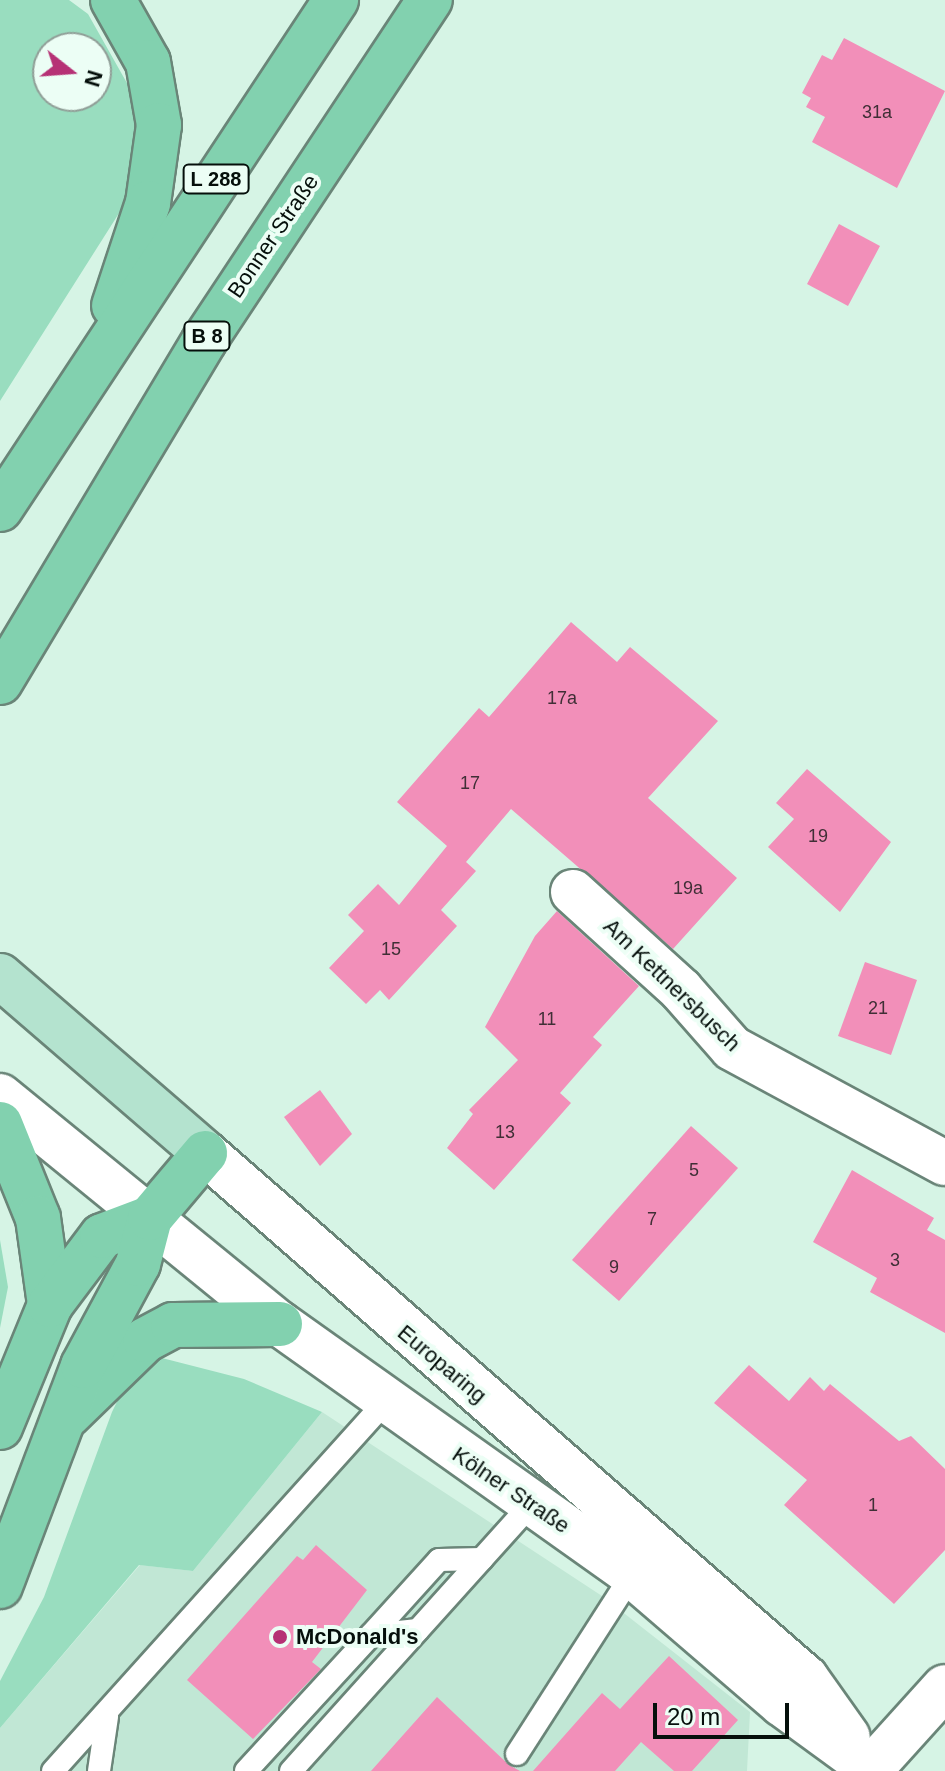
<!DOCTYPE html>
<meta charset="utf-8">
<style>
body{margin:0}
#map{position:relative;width:945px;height:1771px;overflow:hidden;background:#d6f4e5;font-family:Helvetica,sans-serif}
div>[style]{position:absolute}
.built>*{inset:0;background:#c1e7d5}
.green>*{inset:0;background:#99ddbf}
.building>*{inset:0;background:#f28fb9}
.roads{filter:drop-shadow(2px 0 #6a8578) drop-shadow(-2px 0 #6a8578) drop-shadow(0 2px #6a8578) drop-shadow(0 -2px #6a8578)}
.lane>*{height:22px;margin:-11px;padding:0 11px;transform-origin:11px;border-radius:11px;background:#fff}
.street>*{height:44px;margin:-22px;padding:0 22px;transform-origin:22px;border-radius:22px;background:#fff}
.secondary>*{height:44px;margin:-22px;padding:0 22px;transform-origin:22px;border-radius:22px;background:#fff}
.primary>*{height:44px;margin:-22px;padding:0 22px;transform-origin:22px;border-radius:22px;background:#b4e3cf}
.highway>*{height:44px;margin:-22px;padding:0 22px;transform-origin:22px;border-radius:22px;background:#82d1af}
.dots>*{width:22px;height:22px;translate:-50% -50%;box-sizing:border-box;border:4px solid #ecfef5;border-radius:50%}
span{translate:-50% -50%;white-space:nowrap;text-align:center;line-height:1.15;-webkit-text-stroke:8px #ecfef5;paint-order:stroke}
.number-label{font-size:18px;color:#402f36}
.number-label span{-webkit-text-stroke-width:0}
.shield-label span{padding:2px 6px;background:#ecfef5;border:2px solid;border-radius:6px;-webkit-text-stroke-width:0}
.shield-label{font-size:20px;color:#050f0b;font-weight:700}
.street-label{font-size:22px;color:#050f0b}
.poi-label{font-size:22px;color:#050f0b;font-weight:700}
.left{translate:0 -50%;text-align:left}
.north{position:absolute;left:32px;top:32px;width:80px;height:80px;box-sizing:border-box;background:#ecfef5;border:2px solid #909e97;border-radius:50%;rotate:107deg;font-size:22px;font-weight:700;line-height:32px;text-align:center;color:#050f0b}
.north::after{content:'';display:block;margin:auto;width:28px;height:36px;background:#b63175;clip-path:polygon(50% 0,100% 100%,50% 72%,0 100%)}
.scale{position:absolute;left:653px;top:1703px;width:136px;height:36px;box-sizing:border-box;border:4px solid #050f0b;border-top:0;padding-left:10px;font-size:24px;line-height:28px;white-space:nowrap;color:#050f0b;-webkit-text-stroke:6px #ecfef5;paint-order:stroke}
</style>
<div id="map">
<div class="built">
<div style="clip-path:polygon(322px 1412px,602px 1596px,750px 1712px,747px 1771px,0 1771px,0 1728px,140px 1565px,193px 1571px)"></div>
</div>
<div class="green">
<div style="clip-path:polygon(evenodd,0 0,69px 0,88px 14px,132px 92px,139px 140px,128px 199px,0 401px,0 0,48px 48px,96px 48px,96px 96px,48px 96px,48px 48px)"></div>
<div style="clip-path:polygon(0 1240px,8px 1287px,0 1328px)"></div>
<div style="clip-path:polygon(158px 1357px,244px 1379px,322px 1412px,193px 1571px,139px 1565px,0 1728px,0 1681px,44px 1597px,112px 1412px,131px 1373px)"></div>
</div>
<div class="building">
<div style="clip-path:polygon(844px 38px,945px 91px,897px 188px,812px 142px,825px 117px,806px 107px,811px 98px,802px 93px,822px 55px,832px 60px)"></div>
<div style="clip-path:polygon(839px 224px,880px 246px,848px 306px,807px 284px)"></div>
<div style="clip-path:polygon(571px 622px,617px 662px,630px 647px,718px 721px,648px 798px,737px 878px,673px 949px,511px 809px,466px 862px,476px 871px,441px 910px,457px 926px,389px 1000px,380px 990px,366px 1004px,329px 968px,364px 931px,348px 915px,378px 884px,399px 905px,447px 846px,397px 802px,479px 708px,489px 717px)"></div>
<div style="clip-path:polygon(807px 769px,891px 842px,840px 912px,768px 847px,794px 819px,776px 803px)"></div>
<div style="clip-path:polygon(557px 911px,639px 986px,593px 1037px,602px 1045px,560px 1093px,571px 1103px,494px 1190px,447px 1148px,473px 1114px,469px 1110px,518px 1060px,485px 1027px,535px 936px)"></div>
<div style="clip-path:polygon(865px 962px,917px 980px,891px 1055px,838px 1036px)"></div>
<div style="clip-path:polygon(320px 1090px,352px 1134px,320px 1166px,284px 1117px)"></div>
<div style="clip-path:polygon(691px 1126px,738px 1168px,619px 1301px,572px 1260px)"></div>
<div style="clip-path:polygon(852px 1170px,934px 1218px,927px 1230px,945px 1240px,945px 1333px,870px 1292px,877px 1278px,813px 1242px)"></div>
<div style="clip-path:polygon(749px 1365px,789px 1401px,810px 1377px,824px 1391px,830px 1384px,899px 1441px,911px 1436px,945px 1469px,945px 1550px,894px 1604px,784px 1505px,807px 1480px,714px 1403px)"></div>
<div style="clip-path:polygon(316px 1545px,367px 1590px,312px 1662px,321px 1669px,253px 1739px,187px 1680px,297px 1556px,303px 1560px)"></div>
<div style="clip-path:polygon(669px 1656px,738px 1720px,692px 1771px,674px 1771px,641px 1742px,615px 1771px,533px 1771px,602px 1693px,620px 1709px)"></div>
<div style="clip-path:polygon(437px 1697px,509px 1765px,520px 1771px,371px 1771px)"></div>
</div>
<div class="roads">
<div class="lane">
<div style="left:371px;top:1635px;width:101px;rotate:-47.8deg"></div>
<div style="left:439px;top:1560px;width:43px;rotate:-1.3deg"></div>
<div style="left:517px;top:1754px;width:213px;rotate:-57.3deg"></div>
<div style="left:53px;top:1771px;width:494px;rotate:-48deg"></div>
<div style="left:99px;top:1771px;width:55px;rotate:-81.6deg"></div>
<div style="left:246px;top:1771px;width:185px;rotate:-47.4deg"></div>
<div style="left:371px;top:1635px;width:47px;rotate:-6.1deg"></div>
<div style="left:291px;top:1771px;width:360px;rotate:-48deg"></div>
</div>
<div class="street">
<div style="left:573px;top:892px;width:146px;rotate:42.2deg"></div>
<div style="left:681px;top:990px;width:77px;rotate:48.7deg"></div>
<div style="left:732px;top:1048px;width:242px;rotate:28.4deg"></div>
<div style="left:869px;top:1771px;width:113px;rotate:-47.9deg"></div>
</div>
<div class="secondary">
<div style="left:0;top:1096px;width:361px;rotate:39.2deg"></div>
<div style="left:280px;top:1324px;width:423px;rotate:35.4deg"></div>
<div style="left:625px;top:1569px;width:207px;rotate:40.7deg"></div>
<div style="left:782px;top:1704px;width:114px;rotate:36.1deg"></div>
<div style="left:205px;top:1153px;width:798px;rotate:41.14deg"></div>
<div style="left:806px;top:1678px;width:72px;rotate:54.6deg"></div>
</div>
<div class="primary">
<div style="left:0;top:976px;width:271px;rotate:40.8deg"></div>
</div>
<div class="highway">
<div style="left:113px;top:0;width:71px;rotate:60.6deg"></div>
<div style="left:148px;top:62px;width:64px;rotate:80.1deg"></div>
<div style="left:159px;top:125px;width:79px;rotate:98deg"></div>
<div style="left:148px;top:203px;width:108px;rotate:108.3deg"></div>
<div style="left:0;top:509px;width:610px;rotate:-56.57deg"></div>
<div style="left:0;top:682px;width:397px;rotate:-59.1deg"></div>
<div style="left:204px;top:341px;width:409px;rotate:-56.5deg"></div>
<div style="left:0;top:1124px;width:101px;rotate:68deg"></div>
<div style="left:38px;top:1218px;width:88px;rotate:82.1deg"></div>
<div style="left:68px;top:1415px;width:107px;rotate:-44.2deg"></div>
<div style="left:145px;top:1340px;width:32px;rotate:-28deg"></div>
<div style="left:173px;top:1325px;width:107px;rotate:-0.5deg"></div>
<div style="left:0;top:1427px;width:132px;rotate:-67.7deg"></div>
<div style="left:50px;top:1305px;width:86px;rotate:-53deg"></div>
<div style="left:102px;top:1236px;width:51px;rotate:-20.6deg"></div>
<div style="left:0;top:1586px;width:235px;rotate:-69.3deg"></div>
<div style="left:83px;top:1366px;width:116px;rotate:-61.7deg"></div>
<div style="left:138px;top:1264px;width:48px;rotate:-75.4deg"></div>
<div style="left:150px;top:1218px;width:85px;rotate:-49.8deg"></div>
</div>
</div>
<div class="dots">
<div style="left:280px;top:1637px;background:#b63175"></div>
</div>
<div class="number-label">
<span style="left:877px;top:112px">31a</span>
<span style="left:562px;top:698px">17a</span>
<span style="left:470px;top:783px">17</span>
<span style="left:818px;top:836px">19</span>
<span style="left:688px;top:888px">19a</span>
<span style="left:391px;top:949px">15</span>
<span style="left:878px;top:1008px">21</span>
<span style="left:547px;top:1019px">11</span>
<span style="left:505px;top:1132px">13</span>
<span style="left:694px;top:1170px">5</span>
<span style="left:652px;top:1219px">7</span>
<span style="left:895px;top:1260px">3</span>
<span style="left:614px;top:1267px">9</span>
<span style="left:873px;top:1505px">1</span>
</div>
<div class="shield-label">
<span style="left:216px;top:179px">L 288</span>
<span style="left:207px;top:336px">B 8</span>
</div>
<div class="street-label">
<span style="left:273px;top:236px;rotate:-56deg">Bonner Straße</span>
<span style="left:672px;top:985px;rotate:44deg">Am Kettnersbusch</span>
<span style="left:442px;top:1364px;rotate:40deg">Europaring</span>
<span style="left:511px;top:1490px;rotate:34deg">Kölner Straße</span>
</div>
<div class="poi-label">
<span class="left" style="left:296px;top:1637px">McDonald's</span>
</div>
<div class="north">N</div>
<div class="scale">20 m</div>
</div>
